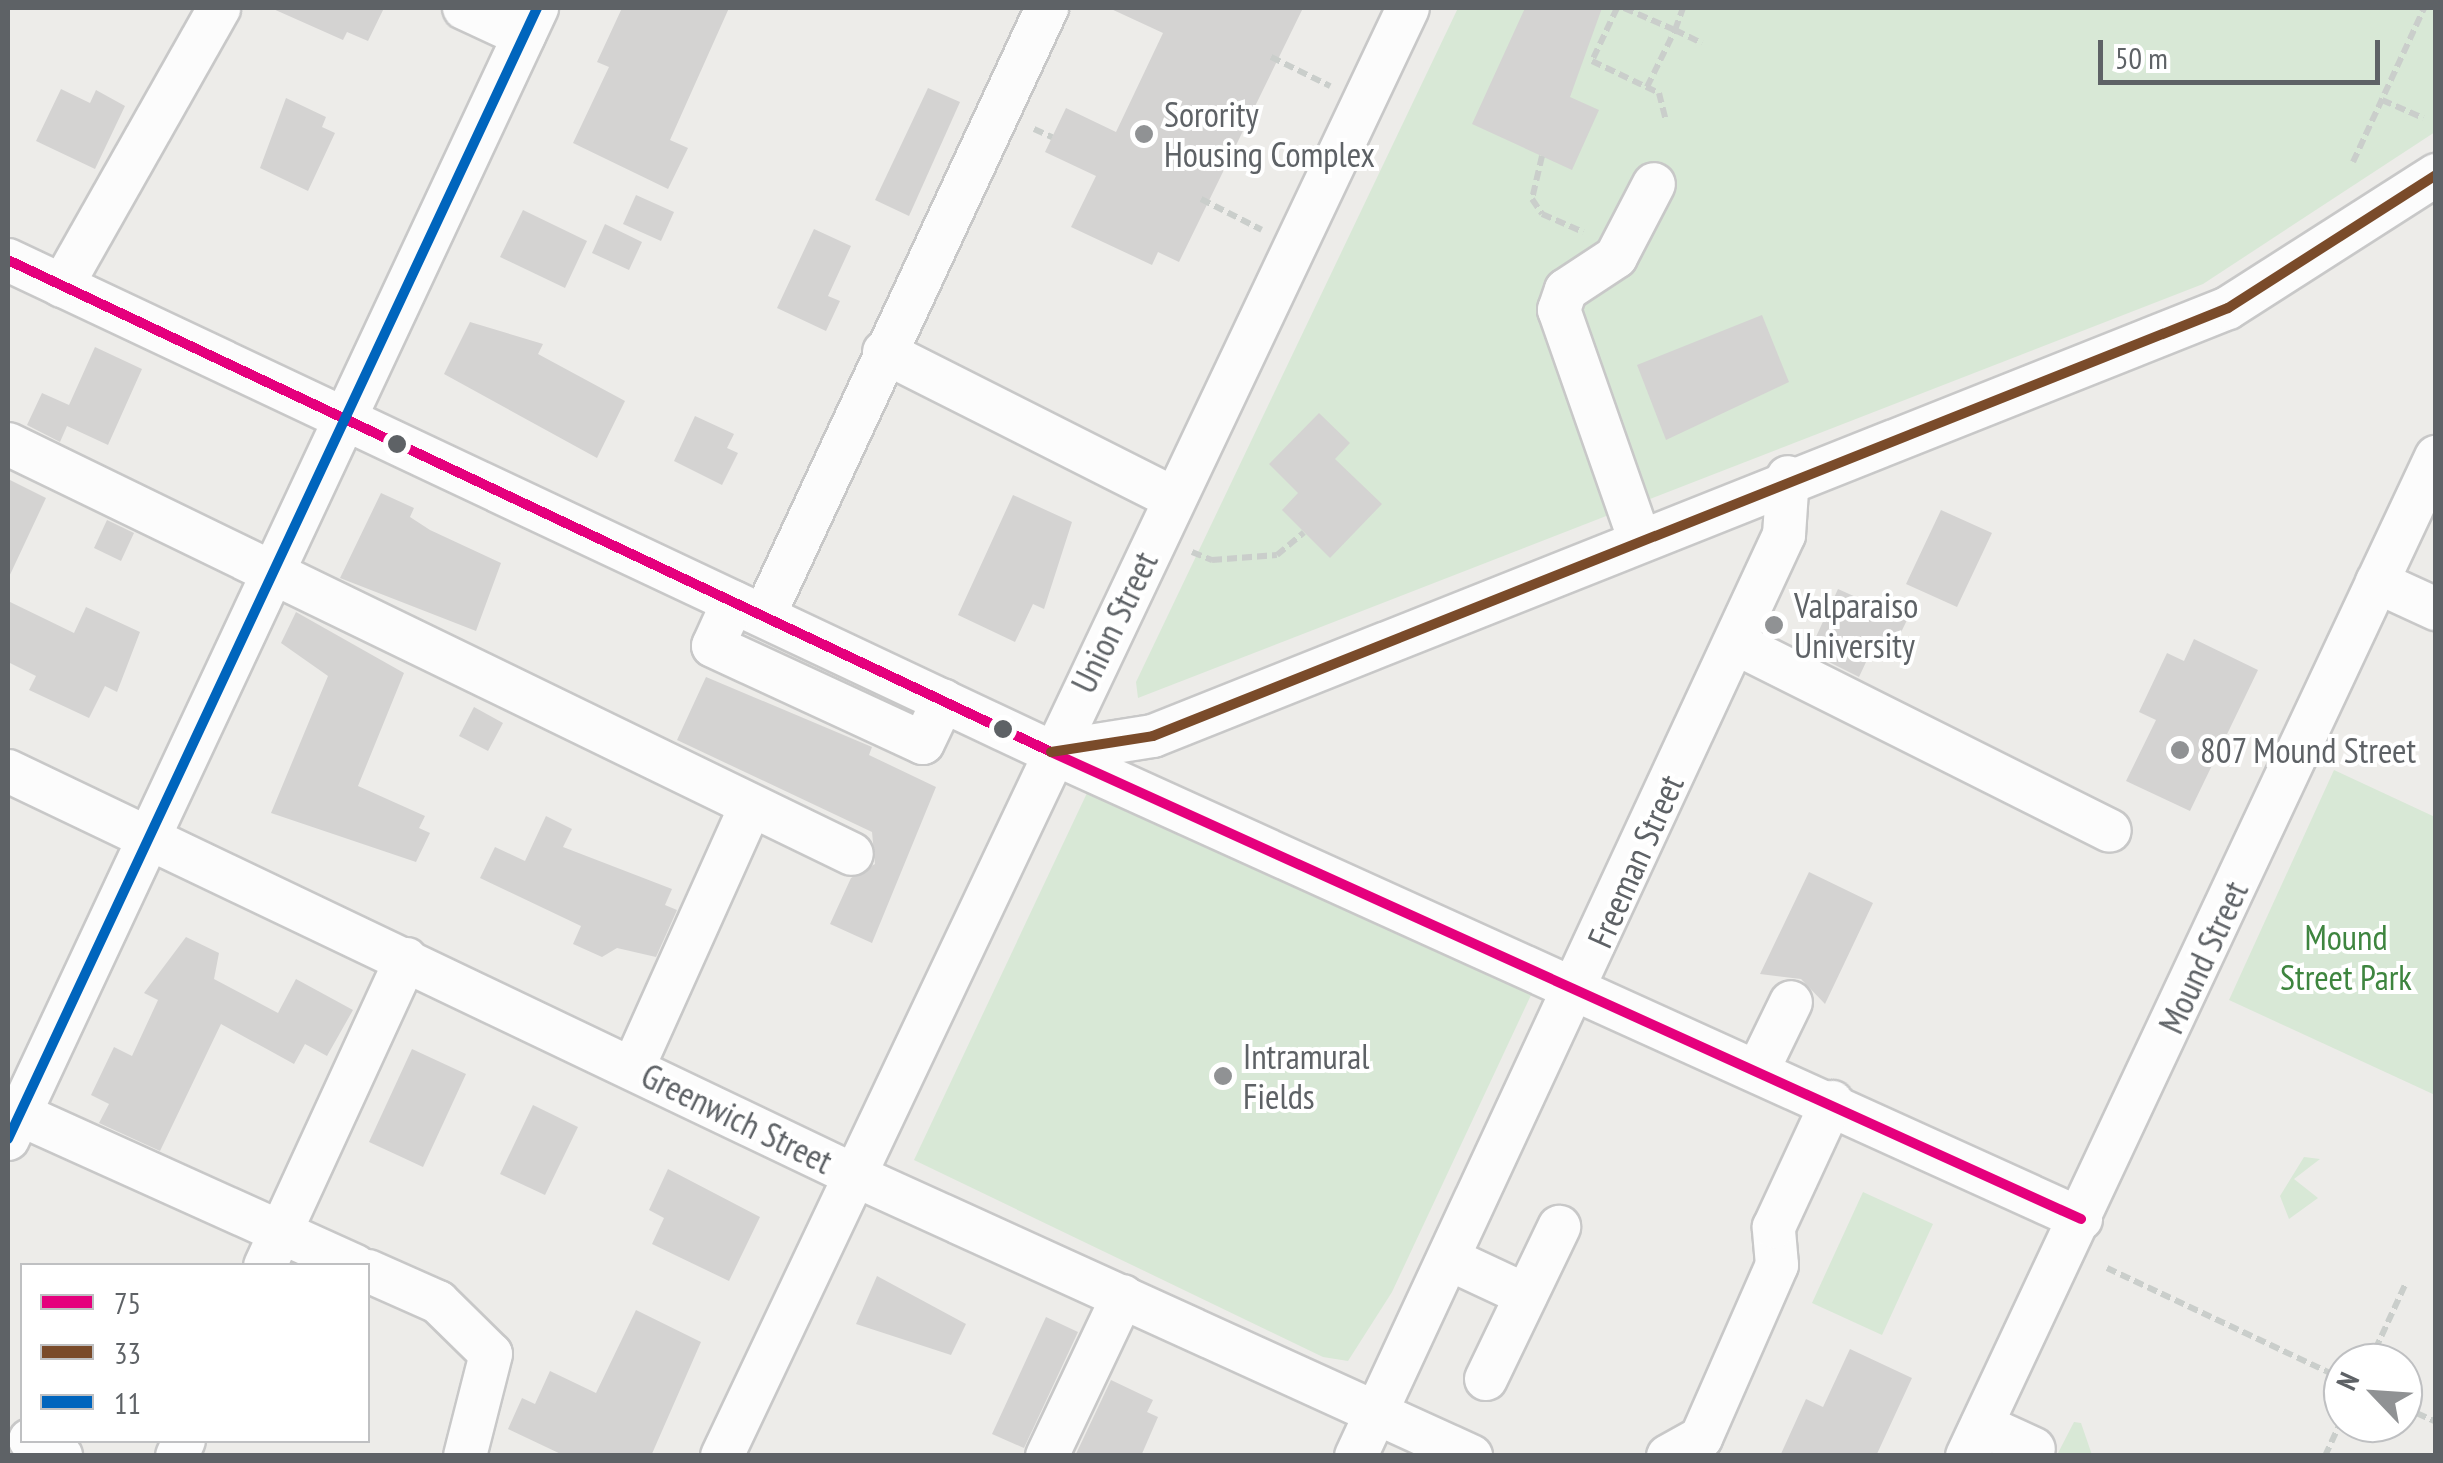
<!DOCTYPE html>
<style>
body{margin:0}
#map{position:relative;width:2443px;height:1463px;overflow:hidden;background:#edece9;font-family:"PT Sans Narrow",sans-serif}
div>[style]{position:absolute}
.green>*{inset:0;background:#d8e8d6}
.building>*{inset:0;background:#d4d3d2}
.path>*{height:6px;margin-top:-3px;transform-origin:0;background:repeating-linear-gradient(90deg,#cacecb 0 10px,transparent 0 15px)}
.roads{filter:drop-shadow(2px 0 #c8c8c8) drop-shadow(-2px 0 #c8c8c8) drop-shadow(0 2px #c8c8c8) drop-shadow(0 -2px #c8c8c8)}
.minor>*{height:42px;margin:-21px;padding:0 21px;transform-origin:21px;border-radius:21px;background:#fcfcfc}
.bus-1>*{height:10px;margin:-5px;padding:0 5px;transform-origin:5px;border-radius:5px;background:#e5007d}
.bus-2>*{height:10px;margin:-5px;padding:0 5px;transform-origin:5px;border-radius:5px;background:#7a4b2a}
.bus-3>*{height:10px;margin:-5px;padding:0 5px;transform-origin:5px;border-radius:5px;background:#0065bd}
.dots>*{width:28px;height:28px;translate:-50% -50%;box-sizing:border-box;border:5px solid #fff;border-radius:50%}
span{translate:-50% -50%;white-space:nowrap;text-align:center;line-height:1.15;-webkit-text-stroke:8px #fff;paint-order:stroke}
.poi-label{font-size:35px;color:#5e6266}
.left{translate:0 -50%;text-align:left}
.street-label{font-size:35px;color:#5e6266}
.park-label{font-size:35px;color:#3e853f}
.frame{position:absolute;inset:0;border:10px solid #5e6266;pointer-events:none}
.legend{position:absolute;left:20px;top:1263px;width:350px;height:180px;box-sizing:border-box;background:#fff;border:2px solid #bfc0c2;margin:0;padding:12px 18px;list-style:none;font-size:30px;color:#5e6266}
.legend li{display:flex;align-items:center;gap:20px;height:50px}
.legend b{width:50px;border:2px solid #bfc0c2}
.north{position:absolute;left:2323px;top:1343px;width:100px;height:100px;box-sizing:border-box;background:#fff;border:2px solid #bfc0c2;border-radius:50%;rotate:295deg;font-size:28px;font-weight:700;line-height:40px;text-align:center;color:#5e6266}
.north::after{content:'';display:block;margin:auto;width:35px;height:45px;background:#909294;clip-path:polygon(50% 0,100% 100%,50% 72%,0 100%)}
.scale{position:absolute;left:2098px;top:40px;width:282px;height:45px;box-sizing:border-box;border:5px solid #5e6266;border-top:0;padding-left:12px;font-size:30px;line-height:35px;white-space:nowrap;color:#5e6266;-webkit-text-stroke:8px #fff;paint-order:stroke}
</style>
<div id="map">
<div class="green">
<div style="clip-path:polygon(1458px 8px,2435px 8px,2435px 132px,2203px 284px,1138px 698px,1136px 682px)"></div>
<div style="clip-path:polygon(2334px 770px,2435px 817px,2435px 1095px,2229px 1000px)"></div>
<div style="clip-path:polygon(1087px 793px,1532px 993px,1392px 1292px,1348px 1361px,1323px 1357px,914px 1160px)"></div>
<div style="clip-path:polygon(2304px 1157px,2320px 1159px,2294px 1179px,2318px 1198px,2289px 1219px,2280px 1196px)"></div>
<div style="clip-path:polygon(1863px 1192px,1933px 1224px,1882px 1335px,1812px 1303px)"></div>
<div style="clip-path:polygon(2074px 1422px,2081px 1423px,2092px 1455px,2057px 1455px)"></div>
</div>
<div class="building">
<div style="clip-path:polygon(271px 8px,384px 8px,368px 41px,347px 32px,343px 40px)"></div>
<div style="clip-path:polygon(622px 8px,729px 8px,670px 140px,688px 148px,668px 189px,573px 143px,609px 67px,597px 62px)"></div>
<div style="clip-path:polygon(1109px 8px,1303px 8px,1179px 262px,1158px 252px,1152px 265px,1071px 227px,1096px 176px,1045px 152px,1066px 108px,1116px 132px,1163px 33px)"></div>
<div style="clip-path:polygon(1525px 8px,1602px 8px,1570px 97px,1599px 110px,1572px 170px,1472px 124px)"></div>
<div style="clip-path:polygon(928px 88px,960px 102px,909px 216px,875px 200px)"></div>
<div style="clip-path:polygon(61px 89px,90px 103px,96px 90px,125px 106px,95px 169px,36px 141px)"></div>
<div style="clip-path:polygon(286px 98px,326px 117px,322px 127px,335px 133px,308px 191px,260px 168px)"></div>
<div style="clip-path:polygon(636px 195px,674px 212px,661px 241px,623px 224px)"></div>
<div style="clip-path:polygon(523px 210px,587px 241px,565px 288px,500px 257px)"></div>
<div style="clip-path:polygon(605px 224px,642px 242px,629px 270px,592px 253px)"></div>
<div style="clip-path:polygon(814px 229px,851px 246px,828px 296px,840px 301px,826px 331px,777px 308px)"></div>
<div style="clip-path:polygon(1762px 315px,1789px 382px,1666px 440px,1637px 365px)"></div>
<div style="clip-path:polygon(470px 322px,543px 344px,538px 354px,625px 401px,597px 458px,444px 374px)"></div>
<div style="clip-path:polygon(95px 347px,142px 369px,108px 445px,67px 426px,60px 442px,27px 425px,42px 393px,69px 405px)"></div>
<div style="clip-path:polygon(1319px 413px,1350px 443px,1335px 459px,1382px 504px,1330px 558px,1282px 510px,1298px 493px,1269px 464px)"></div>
<div style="clip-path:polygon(695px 416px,734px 434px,727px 448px,738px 453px,722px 485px,674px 461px)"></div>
<div style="clip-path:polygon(8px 479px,46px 498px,8px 579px)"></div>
<div style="clip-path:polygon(381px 493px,414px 508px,410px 517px,430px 530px,501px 563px,476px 631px,340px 578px)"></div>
<div style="clip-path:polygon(1013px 495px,1072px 522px,1044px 609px,1033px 604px,1015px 642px,958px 615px)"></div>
<div style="clip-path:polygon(1941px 510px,1992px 533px,1957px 607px,1906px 584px)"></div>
<div style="clip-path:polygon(107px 520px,134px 533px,121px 561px,94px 548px)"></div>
<div style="clip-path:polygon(1838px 589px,1907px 620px,1891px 653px,1874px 645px,1859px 677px,1809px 652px)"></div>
<div style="clip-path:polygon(8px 601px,74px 633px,86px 607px,140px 632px,117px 692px,105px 686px,89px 718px,29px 690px,36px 676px,8px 662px)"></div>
<div style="clip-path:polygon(296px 612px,404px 673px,358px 786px,425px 816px,419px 828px,430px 833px,416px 862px,271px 813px,328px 676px,281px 643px)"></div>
<div style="clip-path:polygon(2194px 639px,2258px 670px,2190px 811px,2126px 781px,2156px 720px,2139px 712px,2167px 653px,2184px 661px)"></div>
<div style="clip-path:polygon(706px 677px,872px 747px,869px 755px,936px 787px,872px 943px,830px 924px,851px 878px,875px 864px,872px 832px,677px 740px)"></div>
<div style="clip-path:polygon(474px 707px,503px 723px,488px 751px,459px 736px)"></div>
<div style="clip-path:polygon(546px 816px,572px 829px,563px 847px,672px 889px,665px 905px,677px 910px,656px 957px,617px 948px,602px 957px,573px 944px,581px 926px,480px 878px,495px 847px,525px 861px)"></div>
<div style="clip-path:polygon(1809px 872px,1873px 903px,1825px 1004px,1801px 979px,1760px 974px)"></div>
<div style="clip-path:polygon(186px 937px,219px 953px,214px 979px,278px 1013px,296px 979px,353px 1010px,327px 1056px,305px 1044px,294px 1064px,221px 1024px,160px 1151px,99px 1123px,109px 1104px,91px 1095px,114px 1047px,132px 1056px,158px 1000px,144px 993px)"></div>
<div style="clip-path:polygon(412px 1049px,466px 1074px,423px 1167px,369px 1142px)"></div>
<div style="clip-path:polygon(533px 1105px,578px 1127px,545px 1195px,500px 1174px)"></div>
<div style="clip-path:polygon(668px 1169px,760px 1217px,729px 1281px,652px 1244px,664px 1218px,649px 1210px)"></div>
<div style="clip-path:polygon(877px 1276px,966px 1324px,951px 1355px,856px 1324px)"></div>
<div style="clip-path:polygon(636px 1310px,701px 1342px,651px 1456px,565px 1456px,508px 1429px,522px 1398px,535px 1404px,550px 1371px,596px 1393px)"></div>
<div style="clip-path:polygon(1046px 1317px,1078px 1332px,1024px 1448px,992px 1434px)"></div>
<div style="clip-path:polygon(1850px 1349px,1912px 1378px,1876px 1456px,1780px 1456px,1806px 1399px,1823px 1407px)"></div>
<div style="clip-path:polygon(1111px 1380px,1153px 1400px,1147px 1412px,1158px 1417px,1141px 1456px,1075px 1456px)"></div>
</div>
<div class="path">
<div style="left:1617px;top:8px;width:59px;rotate:115.3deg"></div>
<div style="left:1592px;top:61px;width:74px;rotate:25.5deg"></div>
<div style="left:1659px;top:93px;width:29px;rotate:76deg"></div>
<div style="left:1624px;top:8px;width:56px;rotate:23.3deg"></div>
<div style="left:1675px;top:30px;width:23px;rotate:-70deg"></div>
<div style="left:1271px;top:57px;width:66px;rotate:26.2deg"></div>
<div style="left:1647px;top:87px;width:64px;rotate:-63.8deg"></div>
<div style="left:1675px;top:30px;width:30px;rotate:26deg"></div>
<div style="left:2382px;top:100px;width:45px;rotate:23.7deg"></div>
<div style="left:1034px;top:129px;width:20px;rotate:24deg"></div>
<div style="left:1542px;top:156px;width:44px;rotate:103.1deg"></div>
<div style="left:1532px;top:199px;width:18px;rotate:56deg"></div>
<div style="left:1542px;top:214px;width:45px;rotate:23.7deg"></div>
<div style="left:2353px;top:162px;width:170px;rotate:-65.2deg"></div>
<div style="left:1201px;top:199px;width:68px;rotate:26.9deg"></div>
<div style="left:1192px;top:552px;width:22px;rotate:22deg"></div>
<div style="left:1212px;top:560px;width:65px;rotate:-4.4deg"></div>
<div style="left:1277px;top:555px;width:35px;rotate:-40deg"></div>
<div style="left:2107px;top:1268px;width:261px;rotate:25.2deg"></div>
<div style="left:2369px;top:1363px;width:88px;rotate:-65.2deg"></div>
<div style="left:2403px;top:1407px;width:36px;rotate:24deg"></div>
<div style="left:2325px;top:1456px;width:43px;rotate:-65.2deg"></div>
</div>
<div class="roads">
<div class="minor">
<div style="left:464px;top:8px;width:66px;rotate:25deg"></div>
<div style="left:8px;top:260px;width:1153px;rotate:25.25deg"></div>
<div style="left:1051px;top:752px;width:1131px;rotate:24.39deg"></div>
<div style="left:62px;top:286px;width:319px;rotate:-60.5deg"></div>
<div style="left:884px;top:352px;width:324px;rotate:26.8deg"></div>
<div style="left:8px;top:444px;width:938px;rotate:25.91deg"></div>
<div style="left:1639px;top:538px;width:242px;rotate:-109.3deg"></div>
<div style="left:1559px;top:310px;width:21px;rotate:-71deg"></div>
<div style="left:1566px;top:290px;width:60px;rotate:-33.4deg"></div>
<div style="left:1616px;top:257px;width:82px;rotate:-62.5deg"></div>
<div style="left:2377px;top:582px;width:65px;rotate:24.6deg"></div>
<div style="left:733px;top:602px;width:48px;rotate:114.4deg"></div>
<div style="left:713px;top:646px;width:231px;rotate:24.8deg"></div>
<div style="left:923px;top:743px;width:47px;rotate:-64.5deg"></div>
<div style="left:764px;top:616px;width:671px;rotate:-65.04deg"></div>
<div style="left:1735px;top:643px;width:419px;rotate:26.6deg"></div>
<div style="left:1052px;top:752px;width:102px;rotate:-9deg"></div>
<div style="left:1153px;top:736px;width:1157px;rotate:-21.71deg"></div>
<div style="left:2228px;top:308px;width:247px;rotate:-32.6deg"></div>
<div style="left:8px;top:771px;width:940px;rotate:25.53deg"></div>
<div style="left:856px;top:1176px;width:676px;rotate:24.48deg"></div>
<div style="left:633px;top:1068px;width:287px;rotate:-65.8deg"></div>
<div style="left:1759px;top:1068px;width:73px;rotate:-64.1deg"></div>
<div style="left:8px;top:1109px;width:381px;rotate:24.3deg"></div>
<div style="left:8px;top:1139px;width:1249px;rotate:-64.93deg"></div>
<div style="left:1449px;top:1259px;width:85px;rotate:25.1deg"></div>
<div style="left:265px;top:1266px;width:338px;rotate:-65.3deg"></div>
<div style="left:368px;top:1271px;width:77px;rotate:23.9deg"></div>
<div style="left:438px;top:1302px;width:74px;rotate:44.5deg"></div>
<div style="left:491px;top:1354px;width:105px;rotate:104.3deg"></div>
<div style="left:1486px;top:1379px;width:169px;rotate:-64.3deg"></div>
<div style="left:1982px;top:1425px;width:57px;rotate:24.8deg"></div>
<div style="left:30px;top:1440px;width:35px;rotate:27deg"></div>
<div style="left:177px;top:1456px;width:17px;rotate:-66deg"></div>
<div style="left:722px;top:1456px;width:1602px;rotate:-64.65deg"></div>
<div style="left:1047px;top:1456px;width:177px;rotate:-64.6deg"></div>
<div style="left:1356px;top:1456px;width:1016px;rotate:-65.08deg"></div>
<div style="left:1784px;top:535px;width:58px;rotate:-86.1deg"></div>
<div style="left:1668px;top:1456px;width:38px;rotate:-29deg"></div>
<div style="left:1701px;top:1438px;width:189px;rotate:-66.3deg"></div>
<div style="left:1777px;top:1265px;width:38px;rotate:-95deg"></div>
<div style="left:1774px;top:1227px;width:138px;rotate:-65.1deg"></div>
<div style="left:1967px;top:1456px;width:1104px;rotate:-64.85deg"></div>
</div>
</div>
<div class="bus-1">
<div style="left:8px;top:260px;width:1153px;rotate:25.25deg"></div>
<div style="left:1051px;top:752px;width:1131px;rotate:24.39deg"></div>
</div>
<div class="bus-2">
<div style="left:1051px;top:752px;width:103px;rotate:-8.9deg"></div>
<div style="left:1153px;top:736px;width:1157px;rotate:-21.71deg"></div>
<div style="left:2228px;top:308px;width:247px;rotate:-32.6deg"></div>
</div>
<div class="bus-3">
<div style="left:8px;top:1139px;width:1249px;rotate:-64.93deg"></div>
</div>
<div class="dots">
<div style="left:1144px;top:134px;background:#909294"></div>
<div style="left:397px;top:444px;background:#5e6266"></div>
<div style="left:1774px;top:625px;background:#909294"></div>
<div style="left:1003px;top:729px;background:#5e6266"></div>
<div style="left:2180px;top:750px;background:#909294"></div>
<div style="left:1223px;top:1076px;background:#909294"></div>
</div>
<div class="poi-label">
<span class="left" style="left:1164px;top:134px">Sorority<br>Housing Complex</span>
<span class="left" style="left:1794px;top:625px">Valparaiso<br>University</span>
<span class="left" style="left:2200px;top:750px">807 Mound Street</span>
<span class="left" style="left:1243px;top:1076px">Intramural<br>Fields</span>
</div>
<div class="street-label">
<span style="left:1114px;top:622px;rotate:-64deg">Union Street</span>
<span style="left:1635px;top:861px;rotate:-66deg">Freeman Street</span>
<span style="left:2203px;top:957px;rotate:-65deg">Mound Street</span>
<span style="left:737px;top:1118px;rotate:26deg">Greenwich Street</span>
</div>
<div class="park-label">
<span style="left:2346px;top:957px">Mound<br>Street Park</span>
</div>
<div class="frame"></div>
<ul class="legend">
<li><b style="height:12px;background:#e5007d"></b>75</li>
<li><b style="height:12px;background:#7a4b2a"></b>33</li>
<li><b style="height:12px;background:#0065bd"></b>11</li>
</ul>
<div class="north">N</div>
<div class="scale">50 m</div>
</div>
